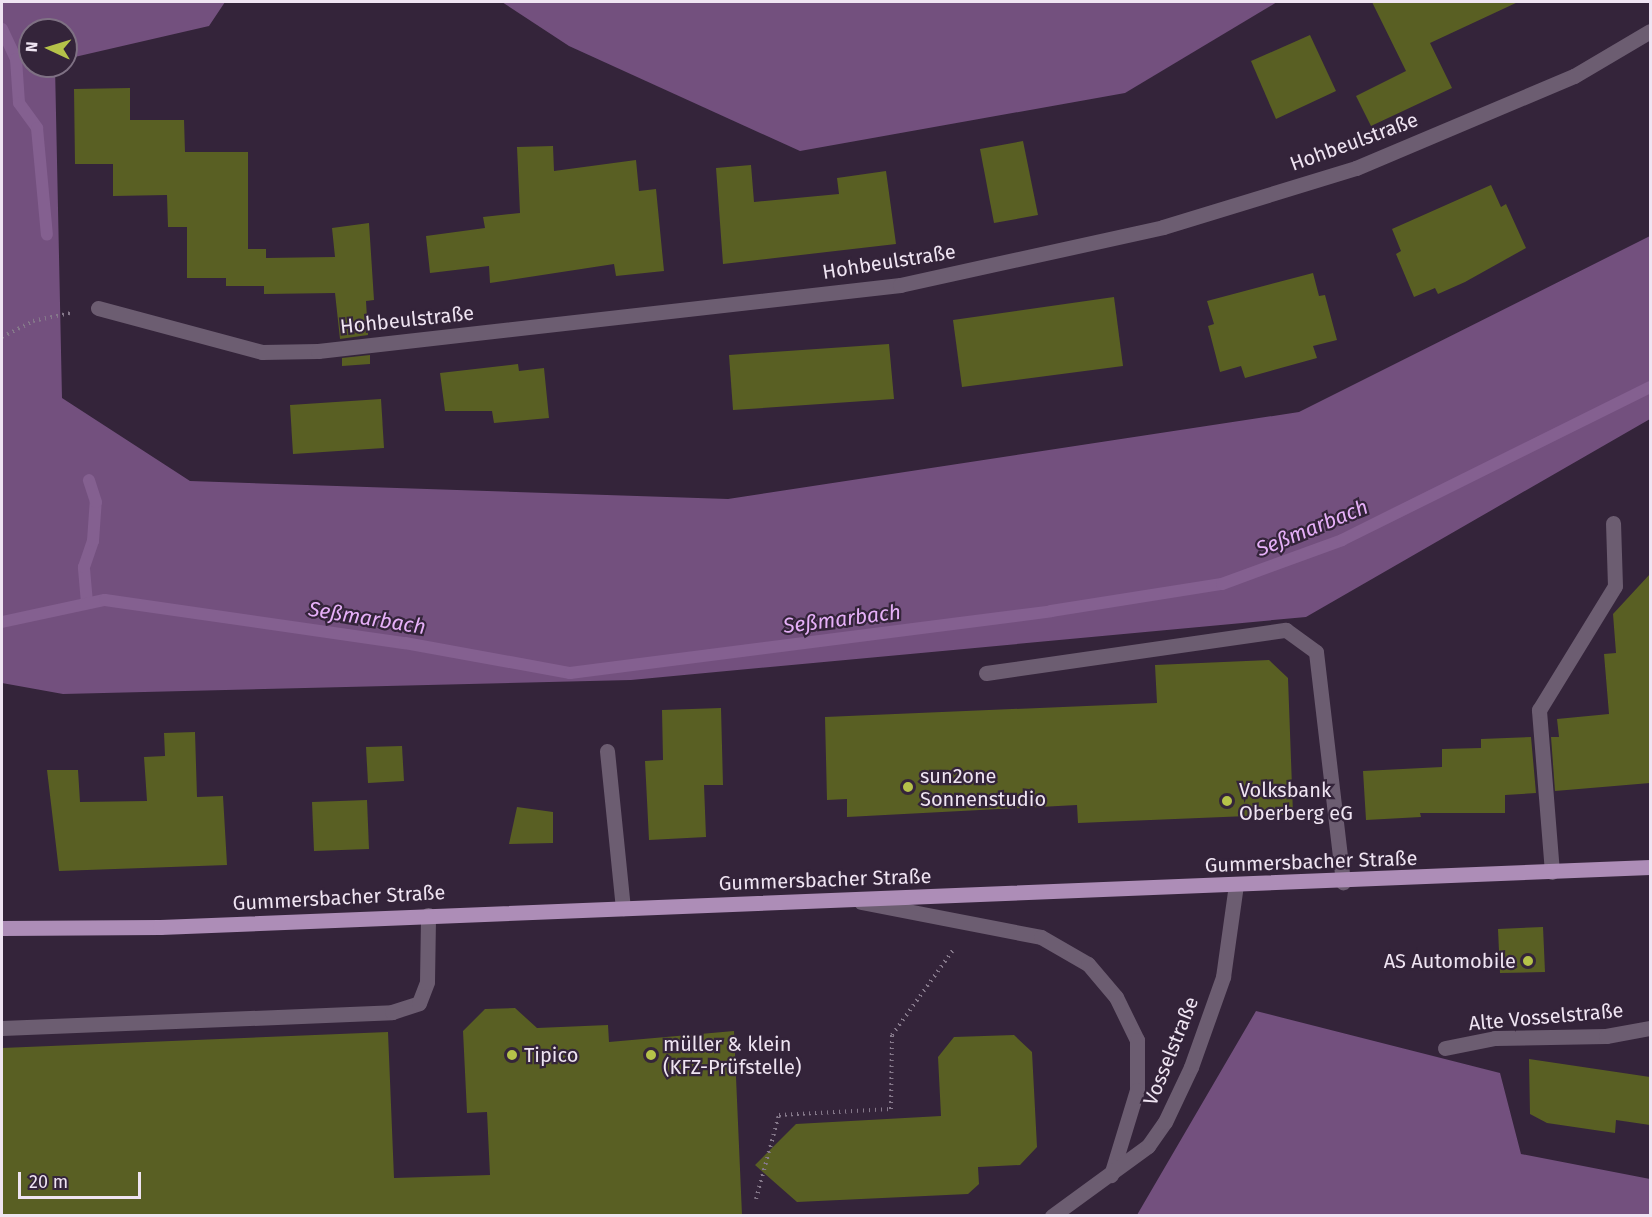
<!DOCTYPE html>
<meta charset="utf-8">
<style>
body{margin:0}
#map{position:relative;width:1652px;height:1217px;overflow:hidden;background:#34243a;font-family:"Fira Sans",sans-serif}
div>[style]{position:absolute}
.forest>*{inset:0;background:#73507e}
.stream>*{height:12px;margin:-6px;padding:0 6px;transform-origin:6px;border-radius:6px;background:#846090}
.building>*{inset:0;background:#595f23}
.path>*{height:4px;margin-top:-2px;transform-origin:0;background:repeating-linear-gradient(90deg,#85788a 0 1.5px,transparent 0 6px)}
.minor>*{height:15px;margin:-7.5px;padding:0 7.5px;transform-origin:7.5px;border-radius:7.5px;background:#6c5d71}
.major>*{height:15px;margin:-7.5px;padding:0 7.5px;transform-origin:7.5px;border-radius:7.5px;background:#ad8db7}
.dots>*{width:16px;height:16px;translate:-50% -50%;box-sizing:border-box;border:3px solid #34243a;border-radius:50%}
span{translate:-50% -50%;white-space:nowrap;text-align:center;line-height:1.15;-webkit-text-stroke:4.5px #34243a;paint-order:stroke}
.street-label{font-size:20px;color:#efe4f2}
.poi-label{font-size:20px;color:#efe4f2}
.left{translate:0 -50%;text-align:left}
.right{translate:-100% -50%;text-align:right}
.water-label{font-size:21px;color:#e6b0f8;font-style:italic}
.frame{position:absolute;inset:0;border:3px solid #efe4f2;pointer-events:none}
.north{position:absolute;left:18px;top:18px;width:60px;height:60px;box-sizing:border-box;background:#34243a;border:2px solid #7f7184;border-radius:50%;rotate:274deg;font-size:16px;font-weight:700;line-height:24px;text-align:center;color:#efe4f2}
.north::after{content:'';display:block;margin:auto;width:21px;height:27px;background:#b5c249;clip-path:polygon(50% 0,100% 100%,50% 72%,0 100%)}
.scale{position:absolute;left:18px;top:1172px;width:123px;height:27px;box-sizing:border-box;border:3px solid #efe4f2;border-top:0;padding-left:8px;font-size:18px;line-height:21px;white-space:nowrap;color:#efe4f2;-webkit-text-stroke:4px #34243a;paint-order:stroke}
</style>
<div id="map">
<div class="forest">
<div style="clip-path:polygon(2px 2px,225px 2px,209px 26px,66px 59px,66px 30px,30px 30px,30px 66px,55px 66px,62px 398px,190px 481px,728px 499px,1299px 412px,1650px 236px,1650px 419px,1306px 617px,631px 680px,63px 694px,2px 683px)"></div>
<div style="clip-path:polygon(502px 2px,1277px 2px,1125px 93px,800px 151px,569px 46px)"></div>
<div style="clip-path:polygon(1256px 1011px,1500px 1073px,1521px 1154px,1650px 1179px,1650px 1215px,1137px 1215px)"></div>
</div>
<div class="stream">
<div style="left:2px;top:29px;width:33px;rotate:65deg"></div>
<div style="left:16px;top:59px;width:44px;rotate:86.1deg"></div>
<div style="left:19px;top:103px;width:31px;rotate:54deg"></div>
<div style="left:37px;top:128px;width:107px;rotate:84.7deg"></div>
<div style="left:87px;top:603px;width:36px;rotate:-95deg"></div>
<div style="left:84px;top:567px;width:28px;rotate:-71deg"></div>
<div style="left:93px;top:541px;width:39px;rotate:-86deg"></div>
<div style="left:96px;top:502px;width:23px;rotate:-108deg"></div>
<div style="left:2px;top:622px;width:105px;rotate:-12.1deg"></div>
<div style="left:105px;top:600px;width:303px;rotate:8.2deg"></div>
<div style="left:405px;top:643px;width:168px;rotate:10.3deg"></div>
<div style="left:570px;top:673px;width:485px;rotate:-7.3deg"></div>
<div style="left:1051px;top:611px;width:173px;rotate:-9deg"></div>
<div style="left:1222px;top:584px;width:128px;rotate:-20.1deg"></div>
<div style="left:1342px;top:540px;width:344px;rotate:-26.4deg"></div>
</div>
<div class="building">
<div style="clip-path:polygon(1372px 2px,1518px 2px,1430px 43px,1452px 88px,1371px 126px,1356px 96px,1406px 71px)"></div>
<div style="clip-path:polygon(1310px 35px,1336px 91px,1276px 119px,1251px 61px)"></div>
<div style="clip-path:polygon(130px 88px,130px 120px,184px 120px,185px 152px,248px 152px,248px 249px,266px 249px,266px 258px,335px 257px,332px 228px,369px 223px,374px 300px,366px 301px,368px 335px,340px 339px,335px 293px,264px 294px,264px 286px,226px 286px,226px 278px,187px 278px,187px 227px,168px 227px,167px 195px,113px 196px,113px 164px,75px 164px,74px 89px)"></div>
<div style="clip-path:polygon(1023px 141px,1038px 215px,994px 223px,980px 149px)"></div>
<div style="clip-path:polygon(553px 146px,554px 171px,636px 160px,639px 191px,656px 189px,664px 271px,616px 276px,614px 264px,490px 283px,489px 266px,430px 273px,426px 236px,485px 228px,483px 217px,520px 213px,517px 147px)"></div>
<div style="clip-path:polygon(751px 165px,754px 202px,839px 194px,837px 178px,886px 171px,896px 244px,723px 264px,716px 168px)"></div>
<div style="clip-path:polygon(1491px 185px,1501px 207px,1506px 204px,1526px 248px,1465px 282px,1438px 294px,1435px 288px,1414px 297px,1396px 254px,1401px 251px,1392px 229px)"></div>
<div style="clip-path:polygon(1313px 273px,1319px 296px,1325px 295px,1337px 340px,1313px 346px,1317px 358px,1245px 378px,1241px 366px,1220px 372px,1208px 326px,1214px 324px,1207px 301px)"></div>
<div style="clip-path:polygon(1114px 297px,1123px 366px,962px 387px,953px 320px)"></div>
<div style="clip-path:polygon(889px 344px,894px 399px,733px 410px,729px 355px)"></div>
<div style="clip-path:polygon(370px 355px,370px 364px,342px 366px,342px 358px)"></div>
<div style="clip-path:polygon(518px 364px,519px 371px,544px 368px,549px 418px,494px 423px,492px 411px,445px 411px,440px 373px)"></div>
<div style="clip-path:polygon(381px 399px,384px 448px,293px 454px,290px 405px)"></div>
<div style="clip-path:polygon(1650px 574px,1650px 783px,1555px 791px,1551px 737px,1559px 737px,1557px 719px,1609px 714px,1604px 654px,1616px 653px,1613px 614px)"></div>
<div style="clip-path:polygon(1269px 660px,1288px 678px,1293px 814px,1078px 823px,1077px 805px,847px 817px,847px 799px,827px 800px,825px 717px,1157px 703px,1155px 665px)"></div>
<div style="clip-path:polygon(721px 708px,723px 785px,704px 785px,706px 837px,649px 840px,645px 761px,663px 760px,662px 710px)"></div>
<div style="clip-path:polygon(195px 732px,197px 797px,223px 796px,227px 865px,59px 871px,47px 770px,78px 770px,80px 802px,147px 801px,144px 757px,165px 756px,164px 733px)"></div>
<div style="clip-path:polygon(1531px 737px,1536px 793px,1505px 795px,1505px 813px,1420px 813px,1421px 817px,1366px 820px,1363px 771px,1442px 767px,1442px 749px,1481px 748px,1481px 739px)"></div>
<div style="clip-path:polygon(402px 746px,404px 781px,368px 783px,366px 747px)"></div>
<div style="clip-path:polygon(367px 800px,369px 849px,314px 851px,312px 802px)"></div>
<div style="clip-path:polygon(517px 807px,553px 812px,553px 843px,509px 844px)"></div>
<div style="clip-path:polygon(1543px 927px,1545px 972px,1500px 973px,1498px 929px)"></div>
<div style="clip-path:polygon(515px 1008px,537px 1028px,608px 1025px,609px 1042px,734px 1031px,742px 1215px,2px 1215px,2px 1048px,388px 1032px,394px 1178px,490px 1175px,487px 1112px,467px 1113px,463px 1031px,485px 1009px)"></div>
<div style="clip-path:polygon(1014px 1035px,1032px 1052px,1037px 1147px,1020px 1165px,978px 1167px,979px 1184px,968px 1194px,797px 1202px,755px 1165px,796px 1124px,941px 1116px,938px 1057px,954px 1037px)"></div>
<div style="clip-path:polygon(1529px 1059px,1650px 1077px,1650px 1125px,1616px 1120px,1615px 1133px,1547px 1123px,1530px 1114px)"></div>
</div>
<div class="path">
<div style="left:2px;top:337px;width:35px;rotate:-27deg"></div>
<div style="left:33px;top:321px;width:39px;rotate:-12deg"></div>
<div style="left:756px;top:1199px;width:87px;rotate:-74.7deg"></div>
<div style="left:779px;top:1115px;width:112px;rotate:-3.1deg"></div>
<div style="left:891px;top:1109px;width:74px;rotate:-89.2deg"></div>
<div style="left:892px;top:1035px;width:105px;rotate:-54.3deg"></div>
</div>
<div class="minor">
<div style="left:98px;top:308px;width:170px;rotate:15deg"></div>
<div style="left:262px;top:352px;width:56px;rotate:-1deg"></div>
<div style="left:318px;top:351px;width:586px;rotate:-6.47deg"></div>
<div style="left:900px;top:285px;width:269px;rotate:-12.4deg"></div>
<div style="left:1163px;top:227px;width:202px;rotate:-17deg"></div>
<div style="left:1356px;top:168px;width:237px;rotate:-22.9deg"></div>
<div style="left:1574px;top:76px;width:88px;rotate:-30.6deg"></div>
<div style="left:986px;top:673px;width:303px;rotate:-8.2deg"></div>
<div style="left:1286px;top:630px;width:37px;rotate:36deg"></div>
<div style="left:1316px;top:652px;width:232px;rotate:83.3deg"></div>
<div style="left:607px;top:751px;width:158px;rotate:84.2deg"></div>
<div style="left:1552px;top:872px;width:163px;rotate:-94.6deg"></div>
<div style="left:1539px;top:710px;width:145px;rotate:-58.5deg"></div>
<div style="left:1615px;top:586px;width:63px;rotate:-91.8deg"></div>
<div style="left:861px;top:902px;width:183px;rotate:11deg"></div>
<div style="left:1041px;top:937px;width:54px;rotate:29.9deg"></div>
<div style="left:1088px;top:964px;width:43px;rotate:49.7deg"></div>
<div style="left:1116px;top:997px;width:48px;rotate:64deg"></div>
<div style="left:1137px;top:1040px;width:50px;rotate:90deg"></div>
<div style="left:1137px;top:1090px;width:89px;rotate:107deg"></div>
<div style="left:2px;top:1028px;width:390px;rotate:-2.3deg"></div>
<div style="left:392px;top:1012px;width:28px;rotate:-18deg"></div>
<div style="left:419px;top:1003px;width:22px;rotate:-69deg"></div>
<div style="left:427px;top:982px;width:67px;rotate:-89.1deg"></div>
<div style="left:1445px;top:1048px;width:51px;rotate:-11.3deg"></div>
<div style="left:1495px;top:1038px;width:111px;rotate:-1deg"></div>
<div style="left:1606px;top:1036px;width:45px;rotate:-10.3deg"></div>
<div style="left:1052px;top:1216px;width:119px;rotate:-36.1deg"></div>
<div style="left:1148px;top:1146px;width:29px;rotate:-55deg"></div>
<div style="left:1165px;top:1122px;width:61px;rotate:-64.7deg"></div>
<div style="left:1191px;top:1067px;width:96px;rotate:-70.4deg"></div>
<div style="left:1223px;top:977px;width:93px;rotate:-82deg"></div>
</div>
<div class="major">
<div style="left:2px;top:928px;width:158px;rotate:-0.4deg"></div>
<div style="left:160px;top:927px;width:1491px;rotate:-2.31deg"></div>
</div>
<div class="dots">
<div style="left:908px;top:787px;background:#b5c249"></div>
<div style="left:1227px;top:801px;background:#b5c249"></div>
<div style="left:1528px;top:961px;background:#b5c249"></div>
<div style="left:512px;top:1055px;background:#b5c249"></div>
<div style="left:651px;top:1055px;background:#b5c249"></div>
</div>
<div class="street-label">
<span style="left:1354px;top:142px;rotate:-20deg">Hohbeulstraße</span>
<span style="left:889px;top:262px;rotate:-9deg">Hohbeulstraße</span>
<span style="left:407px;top:320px;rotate:-6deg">Hohbeulstraße</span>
<span style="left:1311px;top:862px;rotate:-2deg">Gummersbacher Straße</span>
<span style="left:825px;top:880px;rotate:-2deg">Gummersbacher Straße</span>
<span style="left:339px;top:898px;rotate:-3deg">Gummersbacher Straße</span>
<span style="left:1546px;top:1017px;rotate:-5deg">Alte Vosselstraße</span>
<span style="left:1171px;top:1051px;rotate:-68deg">Vosselstraße</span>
</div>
<div class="poi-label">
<span class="left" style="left:920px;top:788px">sun2one<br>Sonnenstudio</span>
<span class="left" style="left:1239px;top:802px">Volksbank<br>Oberberg eG</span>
<span class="right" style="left:1516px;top:961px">AS Automobile</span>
<span class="left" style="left:663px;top:1056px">müller &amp; klein<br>(KFZ-Prüfstelle)</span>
<span class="left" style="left:524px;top:1055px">Tipico</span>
</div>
<div class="water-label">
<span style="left:1312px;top:528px;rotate:-22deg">Seßmarbach</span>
<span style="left:367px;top:618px;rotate:9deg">Seßmarbach</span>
<span style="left:842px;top:619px;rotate:-7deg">Seßmarbach</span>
</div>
<div class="frame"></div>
<div class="north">N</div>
<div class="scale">20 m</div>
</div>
